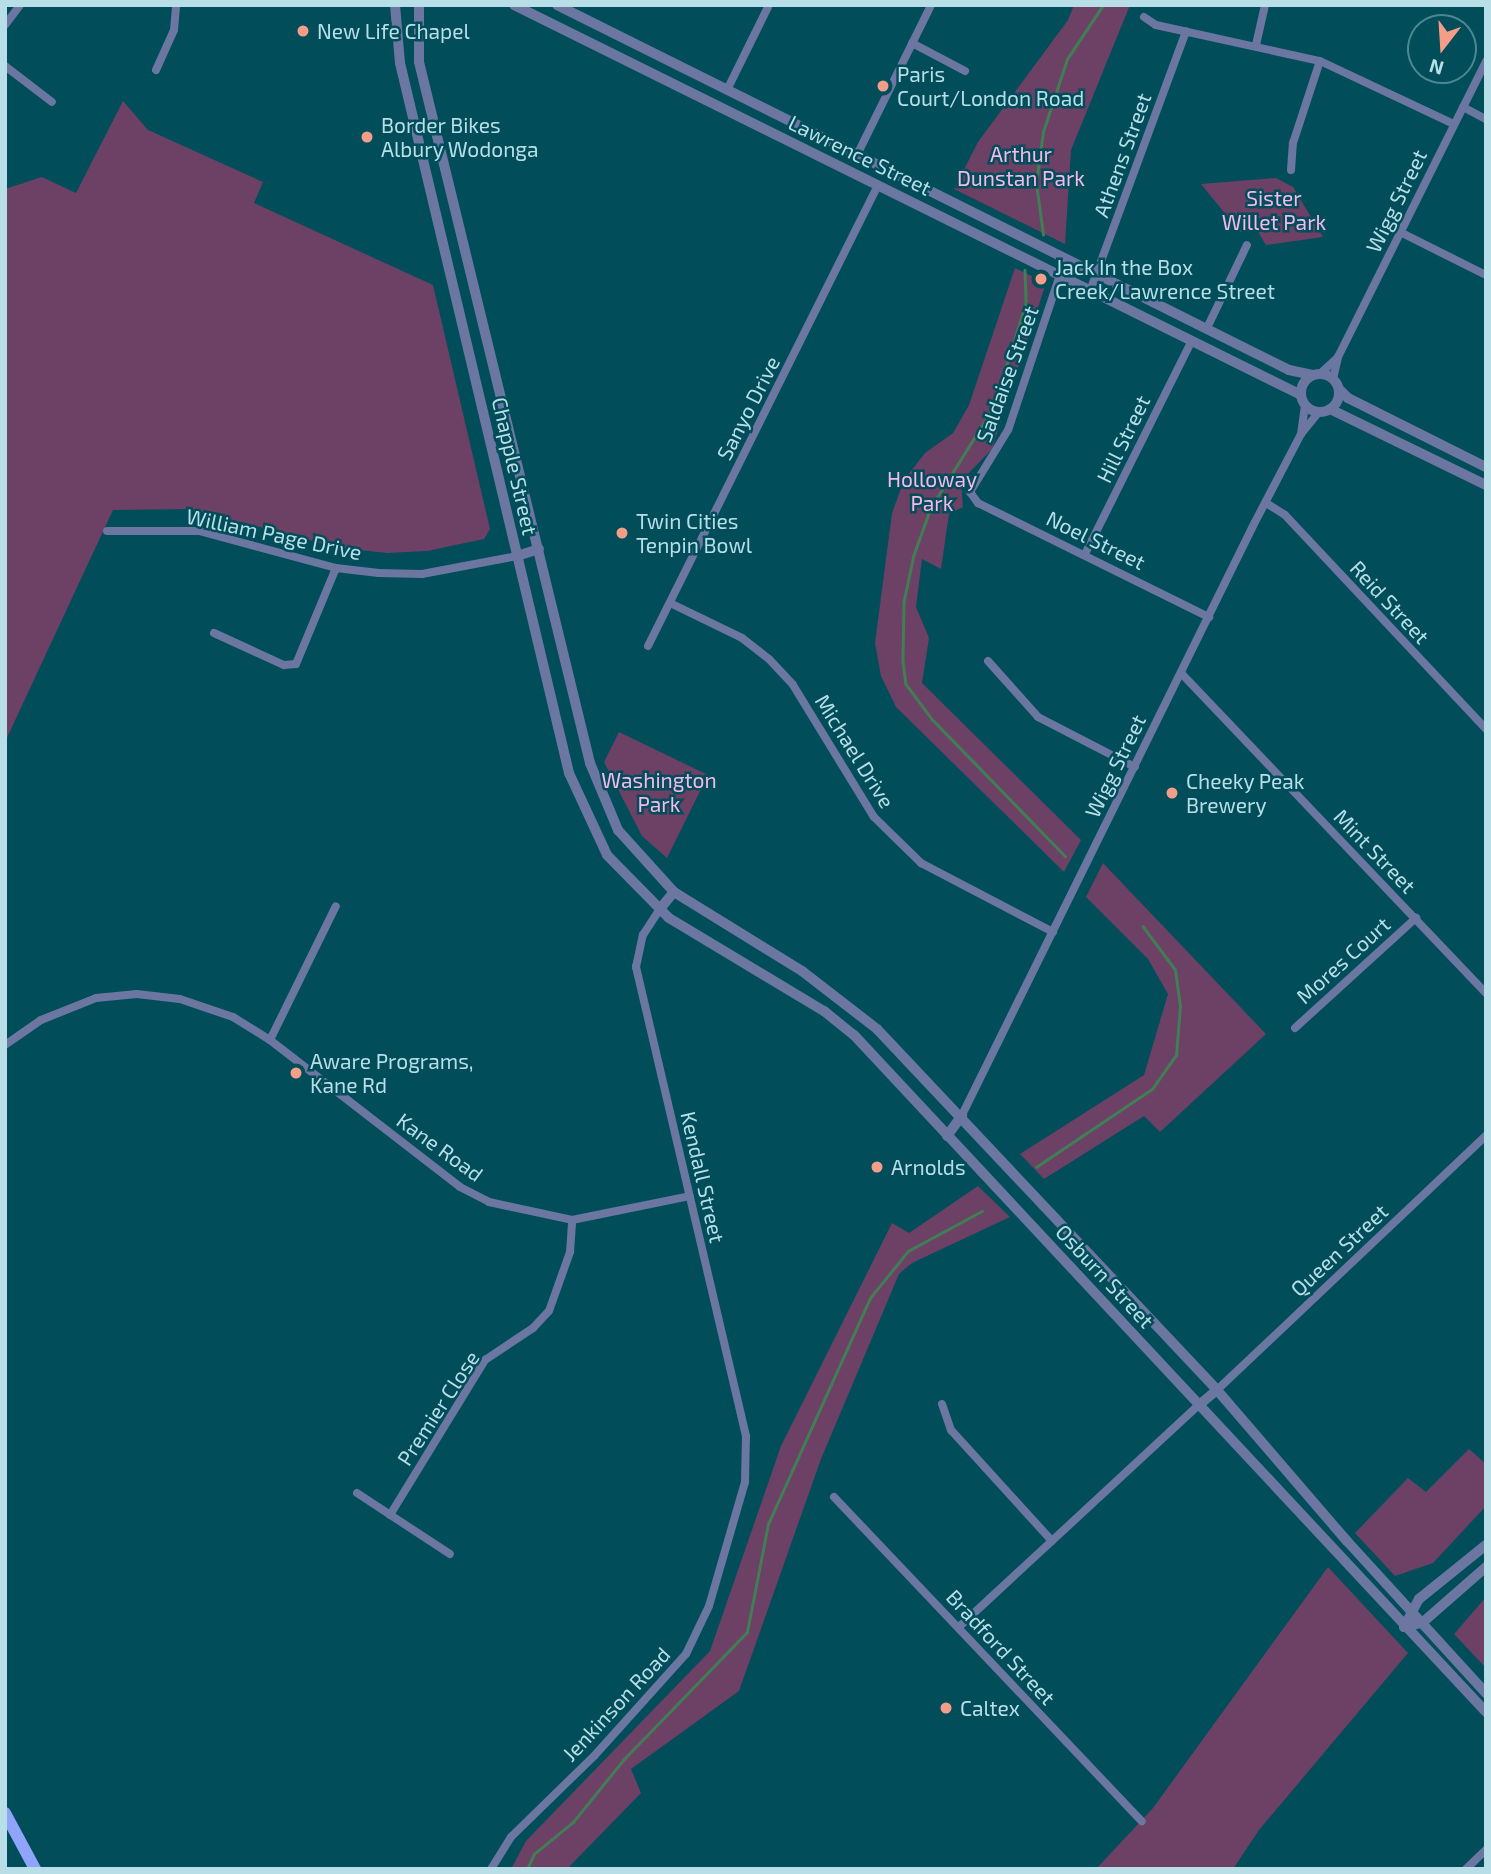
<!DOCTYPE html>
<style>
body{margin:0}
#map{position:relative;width:1491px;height:1874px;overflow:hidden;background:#014d5a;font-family:"Exo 2",sans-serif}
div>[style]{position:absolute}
.green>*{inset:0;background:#6c4165}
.stream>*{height:2.5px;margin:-1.25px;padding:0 1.25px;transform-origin:1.25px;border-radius:1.25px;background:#407e56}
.minor>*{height:8px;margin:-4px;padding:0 4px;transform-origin:4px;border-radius:4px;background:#6b76a1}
.tertiary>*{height:10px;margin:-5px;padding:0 5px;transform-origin:5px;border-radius:5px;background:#6b76a1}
.tertiary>.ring{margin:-5px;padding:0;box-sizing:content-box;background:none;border:10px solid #6b76a1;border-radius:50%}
.primary>*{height:12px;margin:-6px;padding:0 6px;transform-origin:6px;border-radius:6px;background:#91a4fb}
.dots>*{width:19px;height:19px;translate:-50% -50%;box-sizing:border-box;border:4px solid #014d5a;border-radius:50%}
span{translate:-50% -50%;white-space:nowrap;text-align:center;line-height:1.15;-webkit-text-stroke:5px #014d5a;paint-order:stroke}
.poi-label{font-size:21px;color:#b8dfe8}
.left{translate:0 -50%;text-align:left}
.park-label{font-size:21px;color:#f7b8ea}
.street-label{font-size:21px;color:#b8dfe8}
.frame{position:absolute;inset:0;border:7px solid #b8dfe8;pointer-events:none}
.north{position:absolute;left:1407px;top:14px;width:70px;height:70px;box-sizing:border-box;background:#014d5a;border:2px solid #4a8793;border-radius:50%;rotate:197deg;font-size:19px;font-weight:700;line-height:28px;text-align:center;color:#b8dfe8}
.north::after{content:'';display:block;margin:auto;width:24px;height:32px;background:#f49e8a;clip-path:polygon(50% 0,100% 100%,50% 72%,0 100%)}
</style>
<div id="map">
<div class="green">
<div style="clip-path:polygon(1074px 5px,1130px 5px,1071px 150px,1065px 244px,954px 189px,978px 142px,1068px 20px)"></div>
<div style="clip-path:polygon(123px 101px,148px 130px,263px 182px,254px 203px,433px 285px,490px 529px,484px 539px,427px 551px,387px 553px,340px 548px,191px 509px,113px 510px,5px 742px,5px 189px,42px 177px,76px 193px)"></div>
<div style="clip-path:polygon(1276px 178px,1293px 187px,1323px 237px,1266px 245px,1258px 232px,1240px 232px,1201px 184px)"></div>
<div style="clip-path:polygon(1015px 268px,1046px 283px,992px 449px,961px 481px,963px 507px,949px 514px,941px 569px,922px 559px,916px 607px,929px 638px,922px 683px,1081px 840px,1064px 872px,896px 707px,881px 676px,875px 643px,892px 513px,904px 480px,925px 453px,953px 433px,969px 405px)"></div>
<div style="clip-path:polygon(619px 732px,708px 775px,667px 858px,642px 836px,604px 762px)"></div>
<div style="clip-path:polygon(1103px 863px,1266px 1034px,1160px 1132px,1144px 1116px,1044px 1179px,1020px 1154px,1144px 1075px,1168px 994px,1148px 959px,1086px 897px)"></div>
<div style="clip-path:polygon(978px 1186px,1010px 1217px,912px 1263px,899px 1274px,821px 1459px,739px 1691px,631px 1769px,641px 1793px,567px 1869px,511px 1869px,526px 1841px,710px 1651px,781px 1446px,892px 1223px,909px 1233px)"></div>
<div style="clip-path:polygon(1469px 1449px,1486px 1464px,1486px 1506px,1433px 1563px,1395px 1576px,1355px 1533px,1408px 1478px,1426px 1492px)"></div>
<div style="clip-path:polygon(1328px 1567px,1408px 1653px,1259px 1830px,1233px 1869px,1096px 1869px,1153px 1808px)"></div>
<div style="clip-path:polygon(1486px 1597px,1486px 1668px,1454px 1634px)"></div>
</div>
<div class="stream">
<div style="left:1043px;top:235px;width:52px;rotate:-97.7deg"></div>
<div style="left:1036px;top:183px;width:51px;rotate:-82.2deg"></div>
<div style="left:1043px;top:132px;width:77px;rotate:-71.8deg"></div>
<div style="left:1067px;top:59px;width:65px;rotate:-56.3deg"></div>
<div style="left:1025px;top:270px;width:34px;rotate:88deg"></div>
<div style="left:1026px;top:304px;width:108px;rotate:107.3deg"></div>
<div style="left:994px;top:407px;width:119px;rotate:122deg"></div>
<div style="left:931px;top:508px;width:50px;rotate:109.9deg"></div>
<div style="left:914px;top:555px;width:48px;rotate:102deg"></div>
<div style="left:904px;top:602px;width:59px;rotate:91deg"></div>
<div style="left:903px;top:661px;width:23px;rotate:83deg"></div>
<div style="left:906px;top:684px;width:44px;rotate:53.4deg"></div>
<div style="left:932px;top:719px;width:191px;rotate:45.8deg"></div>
<div style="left:1036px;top:1167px;width:140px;rotate:-33.9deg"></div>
<div style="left:1152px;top:1089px;width:42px;rotate:-54.8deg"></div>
<div style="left:1176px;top:1055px;width:49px;rotate:-85.3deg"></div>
<div style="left:1180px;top:1006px;width:36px;rotate:-98deg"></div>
<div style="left:1175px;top:970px;width:54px;rotate:-126.7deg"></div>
<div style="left:527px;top:1869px;width:17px;rotate:-65deg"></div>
<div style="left:534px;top:1854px;width:50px;rotate:-39.4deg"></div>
<div style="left:573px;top:1822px;width:81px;rotate:-51deg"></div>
<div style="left:624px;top:1759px;width:177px;rotate:-45.9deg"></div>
<div style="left:747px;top:1632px;width:110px;rotate:-79deg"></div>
<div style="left:768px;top:1524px;width:248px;rotate:-65.7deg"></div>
<div style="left:870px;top:1298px;width:60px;rotate:-51deg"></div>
<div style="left:908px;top:1251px;width:84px;rotate:-28.4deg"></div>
</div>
<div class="minor">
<div style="left:1144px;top:17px;width:14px;rotate:34deg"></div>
<div style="left:1156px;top:25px;width:168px;rotate:12.4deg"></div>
<div style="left:1320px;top:61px;width:148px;rotate:25.2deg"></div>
<div style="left:5px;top:25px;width:25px;rotate:-53deg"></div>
<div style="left:912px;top:43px;width:60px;rotate:27.8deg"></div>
<div style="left:1256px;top:45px;width:41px;rotate:-77.3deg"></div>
<div style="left:5px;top:66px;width:59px;rotate:37.5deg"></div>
<div style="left:156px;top:70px;width:44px;rotate:-65.8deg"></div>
<div style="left:174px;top:30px;width:25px;rotate:-85deg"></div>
<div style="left:727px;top:90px;width:95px;rotate:-63.7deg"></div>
<div style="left:1463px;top:107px;width:26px;rotate:28deg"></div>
<div style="left:857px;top:155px;width:167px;rotate:-63.7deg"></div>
<div style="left:1291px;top:170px;width:27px;rotate:-86deg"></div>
<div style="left:1293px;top:143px;width:86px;rotate:-71.8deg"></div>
<div style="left:1400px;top:232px;width:96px;rotate:26.6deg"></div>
<div style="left:1065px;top:260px;width:179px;rotate:108.5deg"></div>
<div style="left:1008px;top:430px;width:73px;rotate:121.5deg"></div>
<div style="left:970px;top:492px;width:14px;rotate:54deg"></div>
<div style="left:978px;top:503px;width:258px;rotate:26.3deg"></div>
<div style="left:1090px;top:291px;width:277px;rotate:-69.7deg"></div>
<div style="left:1207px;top:328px;width:92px;rotate:-64.3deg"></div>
<div style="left:1321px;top:373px;width:23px;rotate:-43deg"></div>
<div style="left:1333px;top:379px;width:23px;rotate:-77deg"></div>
<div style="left:1338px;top:357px;width:331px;rotate:-63.4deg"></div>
<div style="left:1301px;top:434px;width:30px;rotate:-82deg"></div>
<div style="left:1266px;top:503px;width:22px;rotate:32deg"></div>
<div style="left:1285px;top:515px;width:294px;rotate:46.8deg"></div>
<div style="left:107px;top:531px;width:92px"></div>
<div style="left:199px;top:531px;width:142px;rotate:15.1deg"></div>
<div style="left:336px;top:568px;width:43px;rotate:6.6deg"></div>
<div style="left:379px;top:573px;width:43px;rotate:1.3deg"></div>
<div style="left:422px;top:574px;width:97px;rotate:-10.7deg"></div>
<div style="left:1085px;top:554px;width:239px;rotate:-63.4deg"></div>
<div style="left:670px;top:603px;width:80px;rotate:25.9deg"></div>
<div style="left:742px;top:638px;width:34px;rotate:38deg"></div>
<div style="left:769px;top:659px;width:35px;rotate:47deg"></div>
<div style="left:793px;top:685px;width:155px;rotate:58.5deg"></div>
<div style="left:874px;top:817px;width:66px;rotate:44.4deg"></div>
<div style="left:921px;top:863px;width:149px;rotate:27.6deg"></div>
<div style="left:214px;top:633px;width:77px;rotate:24.6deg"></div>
<div style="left:284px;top:665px;width:12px;rotate:-5deg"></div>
<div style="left:296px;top:664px;width:104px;rotate:-67.4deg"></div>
<div style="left:648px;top:646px;width:515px;rotate:-63.48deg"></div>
<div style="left:988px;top:661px;width:75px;rotate:48.2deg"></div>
<div style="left:1038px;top:717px;width:109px;rotate:27.3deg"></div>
<div style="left:1181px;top:673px;width:442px;rotate:46.4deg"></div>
<div style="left:1295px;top:1028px;width:164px;rotate:-42.3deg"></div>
<div style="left:270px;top:1040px;width:149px;rotate:-63.8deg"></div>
<div style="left:5px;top:1045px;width:44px;rotate:-34.8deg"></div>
<div style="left:41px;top:1020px;width:59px;rotate:-21.8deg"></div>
<div style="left:96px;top:998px;width:41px;rotate:-5.6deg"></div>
<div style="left:137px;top:994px;width:43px;rotate:6.6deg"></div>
<div style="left:180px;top:999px;width:56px;rotate:18.8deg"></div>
<div style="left:233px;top:1017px;width:44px;rotate:31.9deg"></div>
<div style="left:270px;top:1040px;width:240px;rotate:37.7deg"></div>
<div style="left:460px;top:1187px;width:33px;rotate:27deg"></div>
<div style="left:489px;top:1202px;width:85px;rotate:12.2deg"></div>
<div style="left:572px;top:1220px;width:120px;rotate:-11.5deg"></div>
<div style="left:962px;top:1115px;width:661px;rotate:-63.71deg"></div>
<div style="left:1255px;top:522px;width:99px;rotate:-62.4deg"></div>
<div style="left:1301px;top:434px;width:28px;rotate:-51deg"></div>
<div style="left:1217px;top:1390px;width:370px;rotate:-43.4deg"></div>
<div style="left:942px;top:1404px;width:28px;rotate:71deg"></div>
<div style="left:951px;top:1430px;width:150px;rotate:47.7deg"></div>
<div style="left:357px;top:1493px;width:111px;rotate:33.3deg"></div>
<div style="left:834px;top:1497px;width:447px;rotate:46.5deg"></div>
<div style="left:390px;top:1515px;width:182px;rotate:-58.5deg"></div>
<div style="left:485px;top:1360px;width:58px;rotate:-33.7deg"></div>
<div style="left:533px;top:1328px;width:23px;rotate:-47deg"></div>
<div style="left:549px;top:1311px;width:63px;rotate:-70.4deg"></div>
<div style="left:570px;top:1252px;width:32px;rotate:-86deg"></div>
<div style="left:960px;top:1626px;width:326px;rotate:-42.8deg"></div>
<div style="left:491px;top:1869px;width:38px;rotate:-58deg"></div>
<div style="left:511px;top:1837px;width:117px;rotate:-44.3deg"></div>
<div style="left:595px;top:1755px;width:136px;rotate:-48deg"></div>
<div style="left:686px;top:1654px;width:53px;rotate:-64.4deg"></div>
<div style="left:709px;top:1606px;width:129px;rotate:-73.8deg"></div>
<div style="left:745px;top:1482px;width:46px;rotate:-88.8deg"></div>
<div style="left:746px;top:1436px;width:482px;rotate:-103.2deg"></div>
<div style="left:636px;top:967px;width:33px;rotate:-78deg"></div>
<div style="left:643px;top:935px;width:31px;rotate:-57deg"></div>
<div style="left:1466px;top:1869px;width:28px;rotate:-44deg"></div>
</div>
<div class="tertiary">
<div style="left:395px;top:5px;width:58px;rotate:85.1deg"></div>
<div style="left:400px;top:63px;width:730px;rotate:76.61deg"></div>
<div style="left:569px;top:773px;width:90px;rotate:65.1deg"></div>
<div style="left:607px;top:855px;width:88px;rotate:45.5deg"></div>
<div style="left:669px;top:918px;width:181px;rotate:31deg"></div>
<div style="left:824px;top:1011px;width:38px;rotate:39deg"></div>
<div style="left:854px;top:1035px;width:926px;rotate:46.97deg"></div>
<div style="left:419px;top:5px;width:57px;rotate:90deg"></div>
<div style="left:419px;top:62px;width:722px;rotate:76.29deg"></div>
<div style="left:590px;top:763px;width:73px;rotate:67.3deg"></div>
<div style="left:618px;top:830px;width:84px;rotate:47.9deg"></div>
<div style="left:674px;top:892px;width:150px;rotate:31.7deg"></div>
<div style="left:802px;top:971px;width:95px;rotate:37.7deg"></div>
<div style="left:877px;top:1029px;width:496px;rotate:46.7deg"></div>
<div style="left:1217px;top:1390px;width:199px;rotate:49.3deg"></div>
<div style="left:1347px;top:1541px;width:206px;rotate:47.6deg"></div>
<div style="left:514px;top:5px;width:878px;rotate:26.36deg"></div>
<div style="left:557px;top:5px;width:818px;rotate:26.5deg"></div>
<div style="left:1289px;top:370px;width:24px;rotate:12deg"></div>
<div class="ring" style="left:1301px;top:374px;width:28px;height:28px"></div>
<div style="left:1339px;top:389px;width:13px;rotate:45deg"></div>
<div style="left:1348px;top:398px;width:154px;rotate:26.6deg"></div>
<div style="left:1330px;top:409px;width:174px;rotate:26deg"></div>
<div style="left:517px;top:556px;width:23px;rotate:-18deg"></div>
<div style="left:660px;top:909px;width:22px;rotate:-51deg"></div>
<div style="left:947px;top:1136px;width:26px;rotate:-54deg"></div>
<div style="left:1199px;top:1405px;width:23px;rotate:-40deg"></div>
<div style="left:1404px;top:1627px;width:32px;rotate:-62deg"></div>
<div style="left:1419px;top:1599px;width:86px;rotate:-38.9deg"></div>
<div style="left:1404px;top:1627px;width:18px;rotate:-13deg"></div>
<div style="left:1422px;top:1623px;width:85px;rotate:-41.2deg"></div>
</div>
<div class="primary">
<div style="left:5px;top:1813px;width:64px;rotate:61.8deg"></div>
</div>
<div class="dots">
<div style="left:303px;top:31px;background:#f49e8a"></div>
<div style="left:883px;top:86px;background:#f49e8a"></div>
<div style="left:367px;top:137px;background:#f49e8a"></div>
<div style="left:1041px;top:279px;background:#f49e8a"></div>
<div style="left:622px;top:533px;background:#f49e8a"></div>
<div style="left:1172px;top:793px;background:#f49e8a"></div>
<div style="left:296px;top:1073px;background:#f49e8a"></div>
<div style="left:877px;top:1167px;background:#f49e8a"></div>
<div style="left:946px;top:1708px;background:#f49e8a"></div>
</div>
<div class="poi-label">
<span class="left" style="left:317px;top:31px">New Life Chapel</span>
<span class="left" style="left:897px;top:86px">Paris<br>Court/London Road</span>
<span class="left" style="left:381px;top:137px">Border Bikes<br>Albury Wodonga</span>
<span class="left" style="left:1055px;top:279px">Jack In the Box<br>Creek/Lawrence Street</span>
<span class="left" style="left:636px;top:533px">Twin Cities<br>Tenpin Bowl</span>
<span class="left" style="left:1186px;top:793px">Cheeky Peak<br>Brewery</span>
<span class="left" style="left:310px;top:1073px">Aware Programs,<br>Kane Rd</span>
<span class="left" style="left:891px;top:1167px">Arnolds</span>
<span class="left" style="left:960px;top:1708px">Caltex</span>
</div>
<div class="park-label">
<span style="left:1021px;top:166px">Arthur<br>Dunstan Park</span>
<span style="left:1274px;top:210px">Sister<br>Willet Park</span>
<span style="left:932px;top:491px">Holloway<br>Park</span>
<span style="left:659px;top:792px">Washington<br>Park</span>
</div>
<div class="street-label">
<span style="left:860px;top:155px;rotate:26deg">Lawrence Street</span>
<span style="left:1122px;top:155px;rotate:-70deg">Athens Street</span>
<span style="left:1396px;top:201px;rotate:-64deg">Wigg Street</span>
<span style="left:1007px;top:374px;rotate:-70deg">Saldaise Street</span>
<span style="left:748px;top:408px;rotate:-63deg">Sanyo Drive</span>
<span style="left:1123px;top:439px;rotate:-64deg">Hill Street</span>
<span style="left:515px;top:466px;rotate:77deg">Chapple Street</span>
<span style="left:274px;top:534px;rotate:12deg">William Page Drive</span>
<span style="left:1096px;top:540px;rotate:26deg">Noel Street</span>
<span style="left:1390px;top:602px;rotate:47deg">Reid Street</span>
<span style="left:855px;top:751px;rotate:58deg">Michael Drive</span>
<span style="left:1115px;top:766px;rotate:-64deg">Wigg Street</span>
<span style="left:1375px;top:851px;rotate:46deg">Mint Street</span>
<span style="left:1343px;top:960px;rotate:-42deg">Mores Court</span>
<span style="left:440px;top:1147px;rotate:36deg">Kane Road</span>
<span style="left:703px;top:1177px;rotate:77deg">Kendall Street</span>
<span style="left:1339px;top:1250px;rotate:-43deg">Queen Street</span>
<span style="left:1105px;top:1276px;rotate:47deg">Osburn Street</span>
<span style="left:438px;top:1408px;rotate:-57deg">Premier Close</span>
<span style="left:1001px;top:1647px;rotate:47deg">Bradford Street</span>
<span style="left:616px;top:1704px;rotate:-47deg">Jenkinson Road</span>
</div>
<div class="frame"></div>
<div class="north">N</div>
</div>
